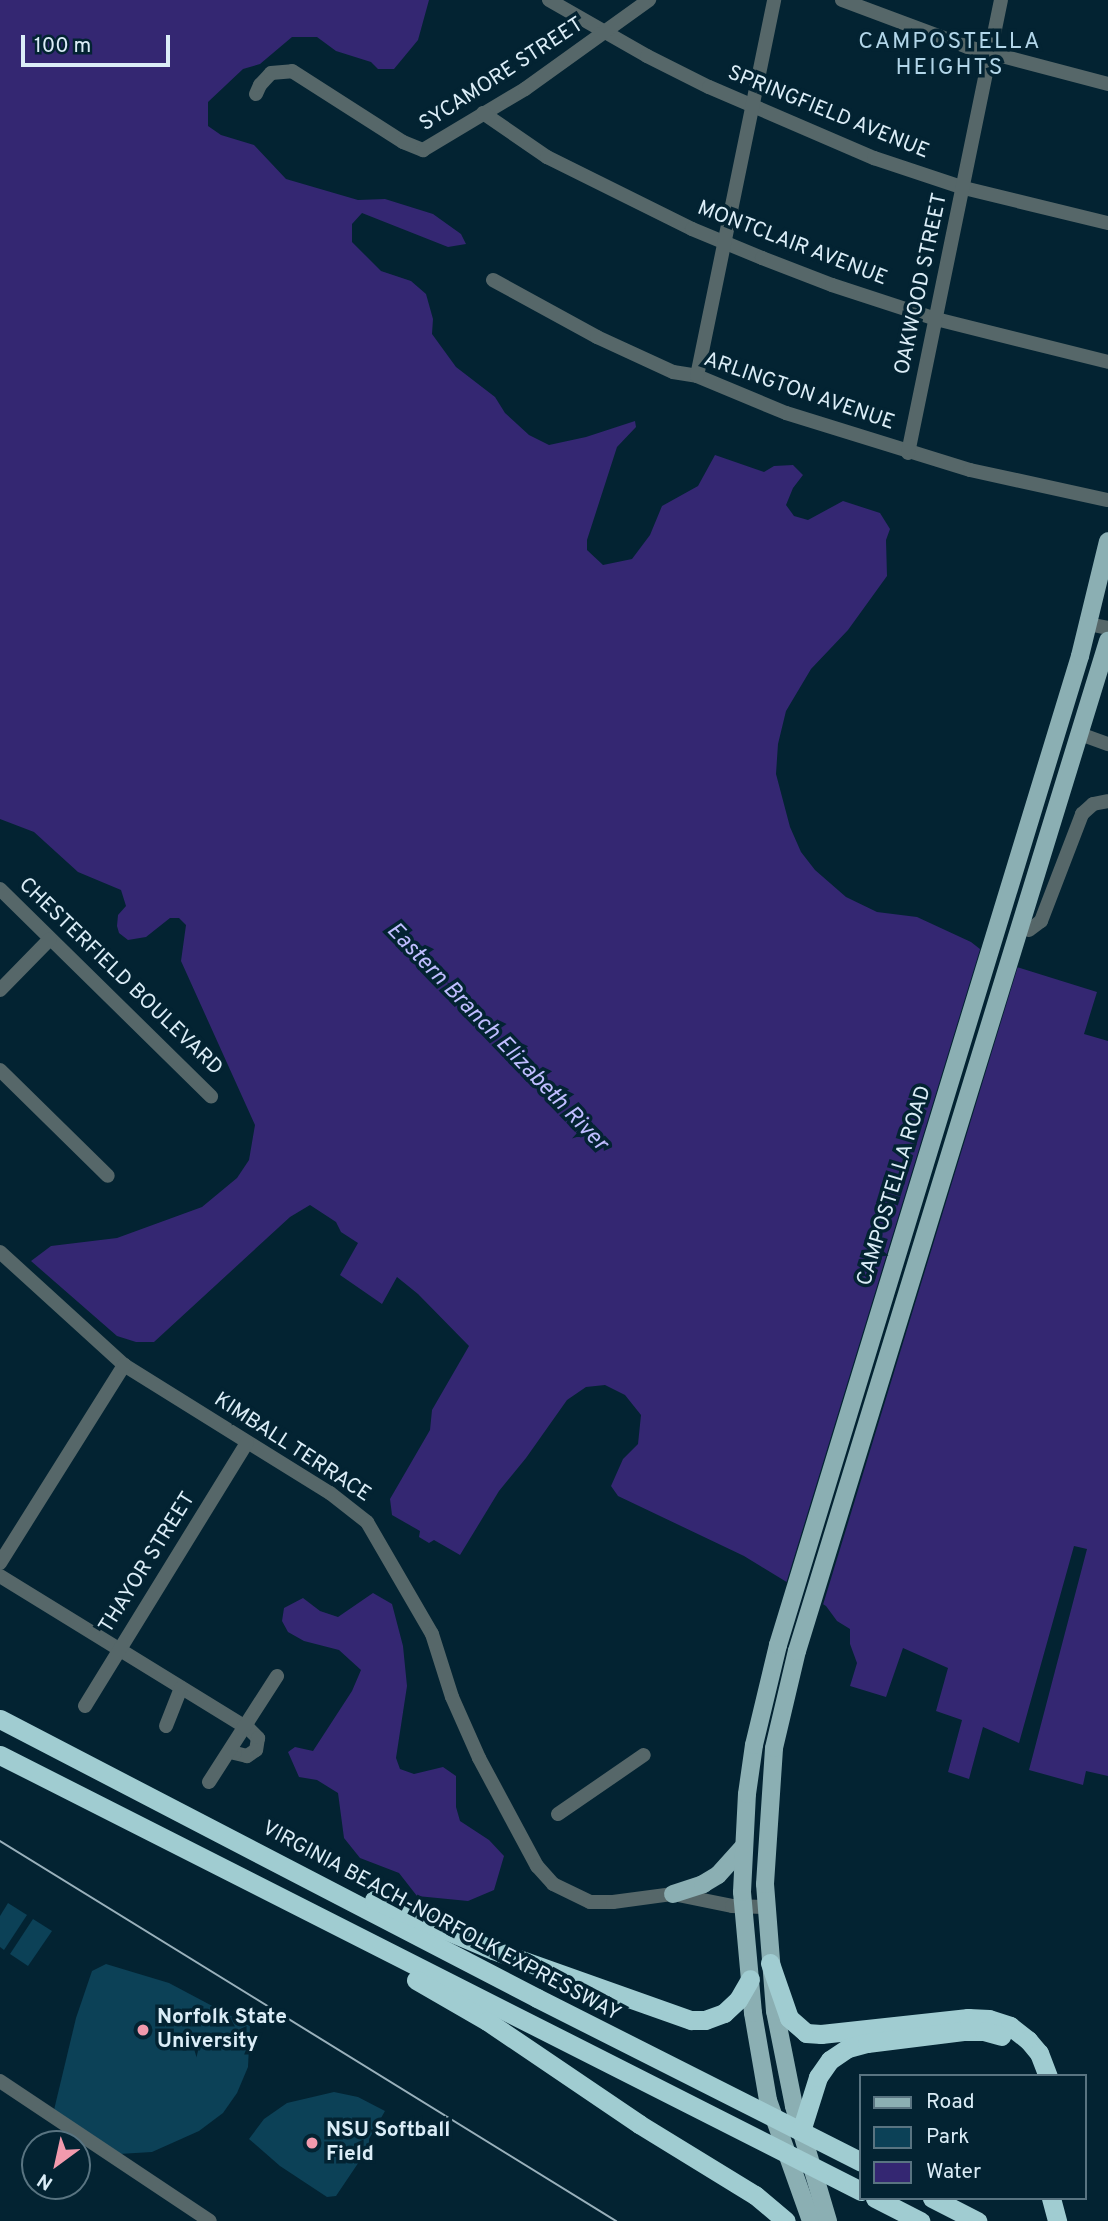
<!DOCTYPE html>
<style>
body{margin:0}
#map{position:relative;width:1108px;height:2221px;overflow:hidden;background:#032332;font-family:Overpass,sans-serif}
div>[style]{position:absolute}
.green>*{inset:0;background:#0c4157}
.water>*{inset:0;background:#342772}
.pier>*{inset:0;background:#032332}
.minor>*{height:14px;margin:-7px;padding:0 7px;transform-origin:7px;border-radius:7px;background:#566769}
.major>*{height:18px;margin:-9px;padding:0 9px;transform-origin:9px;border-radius:9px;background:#8bafb3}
.highway>*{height:19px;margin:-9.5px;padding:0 9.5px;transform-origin:9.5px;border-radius:9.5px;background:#a0ccd1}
.tram>*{height:2px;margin:-1px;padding:0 1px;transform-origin:1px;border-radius:1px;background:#99b0bb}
.dots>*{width:19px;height:19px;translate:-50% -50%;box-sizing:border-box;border:4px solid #032332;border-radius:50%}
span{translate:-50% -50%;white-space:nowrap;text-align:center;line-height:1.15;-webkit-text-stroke:7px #032332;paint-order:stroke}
.street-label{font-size:21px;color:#dbedf7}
.poi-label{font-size:21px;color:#dbedf7;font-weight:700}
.left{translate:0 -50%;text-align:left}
.neighbourhood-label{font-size:23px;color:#b2d6e9;letter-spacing:2px}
.water-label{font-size:23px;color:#bfbdff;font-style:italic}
.legend{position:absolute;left:859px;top:2074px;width:228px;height:126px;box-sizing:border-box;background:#032332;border:2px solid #597481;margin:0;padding:9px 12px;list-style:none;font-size:21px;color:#dbedf7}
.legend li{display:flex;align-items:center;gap:14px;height:35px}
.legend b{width:35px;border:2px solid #597481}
.north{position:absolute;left:21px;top:2130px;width:70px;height:70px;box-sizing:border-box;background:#032332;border:2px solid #597481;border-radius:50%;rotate:213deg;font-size:19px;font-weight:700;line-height:28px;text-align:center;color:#dbedf7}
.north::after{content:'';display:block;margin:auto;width:24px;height:32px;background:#f29aad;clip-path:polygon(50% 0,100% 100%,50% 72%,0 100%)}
.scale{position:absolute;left:21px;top:35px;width:149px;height:32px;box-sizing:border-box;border:4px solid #dbedf7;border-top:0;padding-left:9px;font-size:21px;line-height:24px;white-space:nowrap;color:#dbedf7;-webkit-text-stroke:5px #032332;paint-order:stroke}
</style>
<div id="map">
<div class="green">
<div style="clip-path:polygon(8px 1903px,27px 1915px,4px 1950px,0 1947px,0 1916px)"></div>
<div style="clip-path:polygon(33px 1919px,52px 1931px,28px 1966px,10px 1954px)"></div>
<div style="clip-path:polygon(106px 1964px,169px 1983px,250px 2026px,248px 2067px,237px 2093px,223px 2113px,199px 2131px,152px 2152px,119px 2154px,54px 2110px,76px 2018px,92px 1971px)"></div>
<div style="clip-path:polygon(334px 2092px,358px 2097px,385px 2111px,369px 2139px,369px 2147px,336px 2196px,327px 2197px,280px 2166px,249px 2139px,264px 2119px,287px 2103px)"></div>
</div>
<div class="water">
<div style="clip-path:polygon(0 0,429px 0,418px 40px,394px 69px,378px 69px,371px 62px,336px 51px,317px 37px,292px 37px,260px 64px,243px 69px,208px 102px,208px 126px,221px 135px,254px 145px,286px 179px,358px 200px,385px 199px,433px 214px,461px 234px,466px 244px,448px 247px,362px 213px,352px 224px,352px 242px,381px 271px,411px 281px,426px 294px,433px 319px,432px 334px,456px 367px,495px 397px,505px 413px,529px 435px,549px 445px,586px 437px,635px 421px,636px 427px,617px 447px,587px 540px,587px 550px,603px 565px,632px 559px,650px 535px,662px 506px,698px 486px,715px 455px,764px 472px,774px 466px,793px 465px,803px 475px,793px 488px,786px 505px,794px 516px,808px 520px,843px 501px,880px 513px,890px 529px,886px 540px,887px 576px,848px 630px,811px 669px,786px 711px,778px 744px,776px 774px,790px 827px,801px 852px,815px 870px,846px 897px,877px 912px,917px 917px,971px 942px,994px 960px,1097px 992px,1084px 1034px,1108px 1041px,1108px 1776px,1086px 1771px,1083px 1785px,1029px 1770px,1087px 1549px,1074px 1546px,1019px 1743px,983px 1727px,969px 1779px,948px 1772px,962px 1720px,936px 1711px,948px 1668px,903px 1648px,886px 1697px,850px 1686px,857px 1663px,850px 1644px,850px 1629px,837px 1621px,826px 1606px,744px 1556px,618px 1496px,611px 1486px,623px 1459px,638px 1444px,641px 1415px,625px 1395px,605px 1385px,586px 1387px,567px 1400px,526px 1458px,499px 1491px,460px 1555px,434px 1540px,429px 1543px,419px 1537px,420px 1531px,392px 1515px,390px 1499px,430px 1430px,432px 1410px,469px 1346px,418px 1294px,397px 1277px,382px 1304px,340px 1275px,358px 1243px,341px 1232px,336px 1222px,310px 1205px,290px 1217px,154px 1342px,136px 1342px,117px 1336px,31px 1261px,51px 1246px,117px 1238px,202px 1207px,237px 1178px,249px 1160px,255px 1125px,181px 961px,186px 925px,179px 918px,170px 918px,146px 937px,128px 940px,119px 933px,117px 926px,118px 915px,126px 906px,121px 890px,78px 872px,34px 832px,0 819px)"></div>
<div style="clip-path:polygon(373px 1593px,392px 1604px,403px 1646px,407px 1686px,396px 1758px,400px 1769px,414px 1774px,443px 1767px,456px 1776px,456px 1807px,460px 1821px,489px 1840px,504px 1856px,494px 1890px,468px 1901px,417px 1896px,399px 1873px,360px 1858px,344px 1838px,338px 1793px,317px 1780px,299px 1777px,288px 1752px,295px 1747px,313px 1751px,352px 1691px,361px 1670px,339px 1650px,304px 1641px,288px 1632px,282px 1621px,284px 1608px,303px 1598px,320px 1611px,338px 1617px)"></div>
</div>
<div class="pier">
<div style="clip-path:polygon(981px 946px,996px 957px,1019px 963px,822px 1608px,785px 1587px)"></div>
</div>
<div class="minor">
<div style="left:549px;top:0;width:113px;rotate:29.7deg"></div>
<div style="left:647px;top:56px;width:69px;rotate:26.6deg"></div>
<div style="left:709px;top:87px;width:180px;rotate:23.3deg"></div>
<div style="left:874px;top:158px;width:95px;rotate:18.4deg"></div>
<div style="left:964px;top:188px;width:148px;rotate:13.7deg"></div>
<div style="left:842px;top:0;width:134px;rotate:20.5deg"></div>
<div style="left:968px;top:47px;width:145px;rotate:14.8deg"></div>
<div style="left:256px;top:94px;width:10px;rotate:-66deg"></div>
<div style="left:260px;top:85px;width:16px;rotate:-47deg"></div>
<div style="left:271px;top:73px;width:21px;rotate:-5deg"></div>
<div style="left:292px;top:71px;width:132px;rotate:32.6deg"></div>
<div style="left:403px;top:142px;width:22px;rotate:22deg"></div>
<div style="left:423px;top:150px;width:119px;rotate:-30.9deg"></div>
<div style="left:525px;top:89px;width:153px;rotate:-35.7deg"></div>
<div style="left:483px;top:113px;width:78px;rotate:34.5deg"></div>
<div style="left:547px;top:157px;width:162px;rotate:26.4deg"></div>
<div style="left:692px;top:229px;width:76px;rotate:22.5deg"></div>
<div style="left:762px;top:258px;width:75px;rotate:21.1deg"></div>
<div style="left:832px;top:285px;width:109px;rotate:18.1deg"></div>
<div style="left:936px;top:319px;width:177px;rotate:14deg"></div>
<div style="left:493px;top:280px;width:119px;rotate:28.7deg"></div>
<div style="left:597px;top:337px;width:84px;rotate:24.7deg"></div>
<div style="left:673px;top:372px;width:24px;rotate:9deg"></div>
<div style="left:697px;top:376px;width:96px;rotate:22.6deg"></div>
<div style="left:786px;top:413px;width:193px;rotate:17.2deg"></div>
<div style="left:970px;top:470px;width:141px;rotate:12.3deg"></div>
<div style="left:697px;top:376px;width:384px;rotate:-78.4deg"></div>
<div style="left:908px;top:453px;width:462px;rotate:-78.4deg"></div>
<div style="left:1088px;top:624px;width:20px;rotate:11deg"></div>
<div style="left:1080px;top:734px;width:30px;rotate:20deg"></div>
<div style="left:0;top:889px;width:296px;rotate:44.5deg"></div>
<div style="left:1029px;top:930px;width:15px;rotate:-37deg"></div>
<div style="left:1041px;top:921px;width:115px;rotate:-69deg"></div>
<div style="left:1082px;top:814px;width:15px;rotate:-42deg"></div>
<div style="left:1093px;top:804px;width:15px;rotate:-11deg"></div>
<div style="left:0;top:990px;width:71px;rotate:-45.6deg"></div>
<div style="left:0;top:1070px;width:151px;rotate:44.5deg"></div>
<div style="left:0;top:1252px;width:168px;rotate:42.3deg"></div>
<div style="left:124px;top:1365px;width:243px;rotate:31.9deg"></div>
<div style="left:330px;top:1493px;width:47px;rotate:38.1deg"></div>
<div style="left:367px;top:1522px;width:129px;rotate:59.9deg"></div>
<div style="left:432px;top:1634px;width:66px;rotate:72.4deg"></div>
<div style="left:452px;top:1697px;width:67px;rotate:66.1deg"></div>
<div style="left:479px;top:1758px;width:123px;rotate:61.8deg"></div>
<div style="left:537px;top:1866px;width:24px;rotate:48deg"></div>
<div style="left:553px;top:1884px;width:41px;rotate:25.9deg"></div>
<div style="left:590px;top:1902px;width:23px"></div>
<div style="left:613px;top:1902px;width:61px;rotate:-7.6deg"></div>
<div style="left:673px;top:1894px;width:60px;rotate:11.5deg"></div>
<div style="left:732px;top:1906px;width:34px;rotate:2deg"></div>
<div style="left:0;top:1563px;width:234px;rotate:-57.9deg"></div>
<div style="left:0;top:1576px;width:292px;rotate:31.6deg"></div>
<div style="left:249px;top:1729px;width:13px;rotate:45deg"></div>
<div style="left:258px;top:1738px;width:12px;rotate:99deg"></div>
<div style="left:256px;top:1750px;width:11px;rotate:146deg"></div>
<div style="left:247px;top:1756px;width:12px;rotate:-166deg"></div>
<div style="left:235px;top:1753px;width:6px;rotate:-121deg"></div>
<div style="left:85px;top:1706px;width:309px;rotate:-58.4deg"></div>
<div style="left:166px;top:1726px;width:41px;rotate:-68.5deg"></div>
<div style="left:209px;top:1782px;width:126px;rotate:-57.3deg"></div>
<div style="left:558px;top:1814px;width:104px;rotate:-34.5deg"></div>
<div style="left:0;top:2081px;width:252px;rotate:33.7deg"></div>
</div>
<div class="major">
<div style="left:673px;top:1894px;width:32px;rotate:-18deg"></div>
<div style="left:703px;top:1884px;width:17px;rotate:-31deg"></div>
<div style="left:718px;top:1875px;width:38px;rotate:-48deg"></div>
<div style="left:811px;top:2221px;width:128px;rotate:-109.6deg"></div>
<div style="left:768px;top:2100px;width:88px;rotate:-99.8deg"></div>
<div style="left:753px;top:2013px;width:121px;rotate:-95.2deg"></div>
<div style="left:742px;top:1892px;width:98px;rotate:-87.1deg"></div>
<div style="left:747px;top:1794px;width:49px;rotate:-81.9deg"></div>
<div style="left:754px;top:1745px;width:103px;rotate:-76.5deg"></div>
<div style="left:778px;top:1645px;width:1034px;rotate:-73.02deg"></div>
<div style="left:1080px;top:656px;width:118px;rotate:-76.3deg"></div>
<div style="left:828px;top:2221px;width:120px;rotate:-106.5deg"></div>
<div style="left:794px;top:2106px;width:97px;rotate:-101.3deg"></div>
<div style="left:775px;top:2011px;width:127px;rotate:-94.5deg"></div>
<div style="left:765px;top:1884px;width:136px;rotate:-86.2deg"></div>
<div style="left:774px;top:1748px;width:100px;rotate:-76.7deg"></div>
<div style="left:797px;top:1651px;width:1057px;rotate:-72.89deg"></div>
</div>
<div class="highway">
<div style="left:0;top:1719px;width:605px;rotate:27.45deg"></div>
<div style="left:537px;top:1998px;width:363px;rotate:26.8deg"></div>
<div style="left:0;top:1755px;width:965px;rotate:26.86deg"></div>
<div style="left:374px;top:1900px;width:129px;rotate:22.8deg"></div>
<div style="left:493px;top:1950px;width:210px;rotate:19.5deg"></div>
<div style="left:691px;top:2020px;width:14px"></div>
<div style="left:705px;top:2020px;width:20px;rotate:-20deg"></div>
<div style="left:724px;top:2013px;width:19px;rotate:-43deg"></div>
<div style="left:738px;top:2000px;width:24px;rotate:-60deg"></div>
<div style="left:770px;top:1963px;width:58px;rotate:70.9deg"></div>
<div style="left:789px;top:2018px;width:23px;rotate:41deg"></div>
<div style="left:806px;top:2033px;width:15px;rotate:4deg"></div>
<div style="left:821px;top:2034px;width:148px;rotate:-6.2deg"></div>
<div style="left:968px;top:2018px;width:21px;rotate:3deg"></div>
<div style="left:989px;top:2019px;width:22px;rotate:18deg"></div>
<div style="left:1010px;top:2026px;width:23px;rotate:38deg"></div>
<div style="left:1028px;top:2040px;width:17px;rotate:50deg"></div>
<div style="left:1039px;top:2053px;width:25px;rotate:69deg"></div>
<div style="left:416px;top:1980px;width:82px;rotate:30deg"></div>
<div style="left:487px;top:2021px;width:184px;rotate:34.1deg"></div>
<div style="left:639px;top:2124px;width:136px;rotate:31.5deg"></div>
<div style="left:755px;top:2195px;width:40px;rotate:40deg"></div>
<div style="left:801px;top:2131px;width:57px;rotate:-72.5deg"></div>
<div style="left:818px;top:2077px;width:21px;rotate:-55deg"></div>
<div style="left:830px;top:2060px;width:22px;rotate:-34deg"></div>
<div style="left:848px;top:2048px;width:20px;rotate:-15deg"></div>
<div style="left:867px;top:2043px;width:97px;rotate:-7.1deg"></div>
<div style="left:963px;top:2031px;width:21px"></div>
<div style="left:984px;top:2031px;width:18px;rotate:16deg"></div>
<div style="left:875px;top:2198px;width:51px;rotate:27.1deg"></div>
<div style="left:932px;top:2198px;width:51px;rotate:27.1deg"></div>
<div style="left:1051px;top:2198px;width:24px;rotate:75deg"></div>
</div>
<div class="tram">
<div style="left:0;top:1841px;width:724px;rotate:31.67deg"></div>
</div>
<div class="dots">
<div style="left:143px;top:2030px;background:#f29aad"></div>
<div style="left:312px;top:2143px;background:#f29aad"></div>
</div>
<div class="street-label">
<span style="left:502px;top:75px;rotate:-33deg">SYCAMORE STREET</span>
<span style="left:828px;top:113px;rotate:22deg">SPRINGFIELD AVENUE</span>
<span style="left:792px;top:244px;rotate:21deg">MONTCLAIR AVENUE</span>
<span style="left:922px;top:284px;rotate:-78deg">OAKWOOD STREET</span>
<span style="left:799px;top:392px;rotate:19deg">ARLINGTON AVENUE</span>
<span style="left:120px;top:977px;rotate:44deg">CHESTERFIELD BOULEVARD</span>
<span style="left:895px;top:1186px;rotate:-73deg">CAMPOSTELLA ROAD</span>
<span style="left:292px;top:1448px;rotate:33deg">KIMBALL TERRACE</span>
<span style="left:148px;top:1563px;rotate:-58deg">THAYOR STREET</span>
<span style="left:441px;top:1922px;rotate:28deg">VIRGINIA BEACH-NORFOLK EXPRESSWAY</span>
</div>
<div class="poi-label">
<span class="left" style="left:157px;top:2030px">Norfolk State<br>University</span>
<span class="left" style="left:326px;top:2143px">NSU Softball<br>Field</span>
</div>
<div class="neighbourhood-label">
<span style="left:950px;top:56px">CAMPOSTELLA<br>HEIGHTS</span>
</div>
<div class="water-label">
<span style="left:496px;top:1038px;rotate:46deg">Eastern Branch Elizabeth River</span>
</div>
<ul class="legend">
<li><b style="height:9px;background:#8bafb3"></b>Road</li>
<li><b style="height:19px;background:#0c4157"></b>Park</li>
<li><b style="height:19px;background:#342772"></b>Water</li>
</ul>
<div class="north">N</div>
<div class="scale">100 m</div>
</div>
